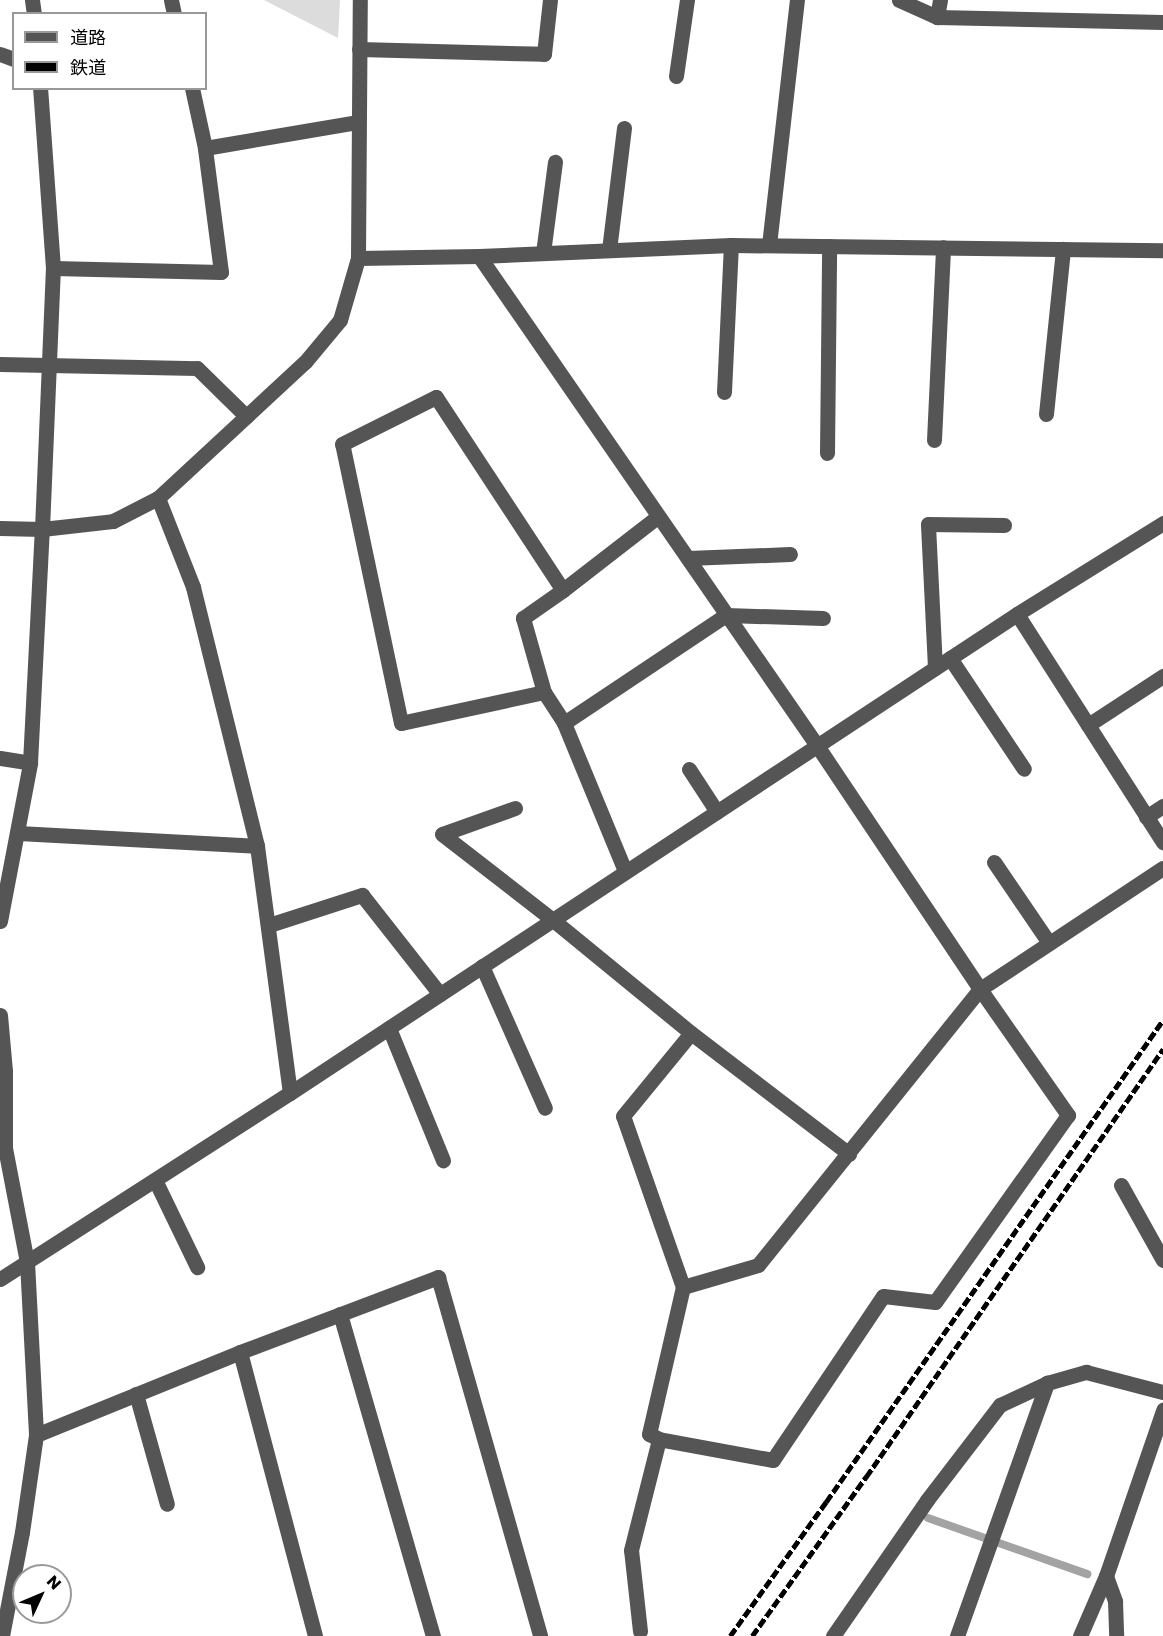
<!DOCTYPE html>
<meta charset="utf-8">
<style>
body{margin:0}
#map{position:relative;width:1163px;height:1636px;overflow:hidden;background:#fff;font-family:Poppins,"Noto Sans JP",sans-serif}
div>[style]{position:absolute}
.green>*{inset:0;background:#dcdcdc}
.stream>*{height:8px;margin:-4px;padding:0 4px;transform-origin:4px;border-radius:4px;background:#a3a3a3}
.minor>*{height:15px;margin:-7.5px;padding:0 7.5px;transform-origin:7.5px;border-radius:7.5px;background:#555}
.rail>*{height:4.5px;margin-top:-2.25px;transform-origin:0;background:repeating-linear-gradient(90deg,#000 0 9px,transparent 0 12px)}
span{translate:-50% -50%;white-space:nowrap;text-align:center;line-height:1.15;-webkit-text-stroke:4.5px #fff;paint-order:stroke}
.legend{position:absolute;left:12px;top:12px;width:195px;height:78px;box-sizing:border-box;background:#fff;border:2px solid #999;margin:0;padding:8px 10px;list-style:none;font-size:18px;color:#000}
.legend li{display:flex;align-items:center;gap:12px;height:30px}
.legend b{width:30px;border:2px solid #999}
.north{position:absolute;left:12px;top:1564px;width:60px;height:60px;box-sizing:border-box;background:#fff;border:2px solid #999;border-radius:50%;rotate:46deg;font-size:16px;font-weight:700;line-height:24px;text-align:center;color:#000}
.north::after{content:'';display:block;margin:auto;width:21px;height:27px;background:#000;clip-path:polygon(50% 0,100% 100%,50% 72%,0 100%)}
</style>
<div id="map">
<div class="green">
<div style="clip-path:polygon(264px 0,340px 0,338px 38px)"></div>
</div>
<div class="stream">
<div style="left:928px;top:1518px;width:169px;rotate:19.4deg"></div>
</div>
<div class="minor">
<div style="left:32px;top:0;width:14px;rotate:82deg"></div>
<div style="left:171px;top:0;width:14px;rotate:78deg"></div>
<div style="left:899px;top:0;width:42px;rotate:24.1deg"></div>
<div style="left:937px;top:17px;width:226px;rotate:1.3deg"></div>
<div style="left:937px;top:17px;width:17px;rotate:-80deg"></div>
<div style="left:359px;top:49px;width:185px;rotate:1.5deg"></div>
<div style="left:544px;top:54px;width:54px;rotate:-83.7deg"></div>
<div style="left:0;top:54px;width:15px;rotate:20deg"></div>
<div style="left:676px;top:76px;width:77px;rotate:-81.8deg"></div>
<div style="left:205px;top:148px;width:154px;rotate:-9.7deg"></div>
<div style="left:769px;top:245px;width:247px;rotate:-83.5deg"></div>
<div style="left:609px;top:250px;width:123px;rotate:-83deg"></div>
<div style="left:543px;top:253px;width:92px;rotate:-82.5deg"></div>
<div style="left:479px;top:256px;width:597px;rotate:55.38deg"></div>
<div style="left:818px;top:747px;width:291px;rotate:56.2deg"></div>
<div style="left:980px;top:989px;width:154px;rotate:55.1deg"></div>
<div style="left:1068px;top:1115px;width:229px;rotate:125.4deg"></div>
<div style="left:935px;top:1302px;width:52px;rotate:-173.4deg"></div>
<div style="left:883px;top:1296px;width:197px;rotate:123.9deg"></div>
<div style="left:773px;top:1460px;width:116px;rotate:-169.6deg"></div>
<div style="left:659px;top:1439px;width:11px;rotate:-153deg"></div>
<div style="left:649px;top:1434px;width:151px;rotate:-77deg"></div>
<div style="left:683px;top:1287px;width:78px;rotate:-16.3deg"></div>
<div style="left:758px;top:1265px;width:354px;rotate:-51.2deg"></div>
<div style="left:980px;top:989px;width:219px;rotate:-33.5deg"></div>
<div style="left:358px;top:258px;width:121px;rotate:-0.9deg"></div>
<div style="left:479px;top:256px;width:252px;rotate:-2.5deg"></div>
<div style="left:731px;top:245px;width:432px;rotate:0.7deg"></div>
<div style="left:53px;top:268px;width:168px;rotate:1.4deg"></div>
<div style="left:221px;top:272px;width:125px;rotate:-97.4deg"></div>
<div style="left:205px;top:148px;width:61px;rotate:-102.2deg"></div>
<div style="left:0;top:364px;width:197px;rotate:1.2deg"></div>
<div style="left:197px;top:368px;width:69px;rotate:44.4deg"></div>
<div style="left:724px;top:392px;width:147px;rotate:-87.3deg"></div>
<div style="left:1046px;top:414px;width:166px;rotate:-84.1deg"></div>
<div style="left:934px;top:440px;width:193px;rotate:-87.3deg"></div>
<div style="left:827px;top:453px;width:207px;rotate:-89.4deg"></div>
<div style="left:158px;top:498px;width:96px;rotate:68.5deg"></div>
<div style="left:193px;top:587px;width:267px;rotate:76.1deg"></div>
<div style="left:257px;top:846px;width:249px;rotate:82.4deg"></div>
<div style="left:0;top:528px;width:42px;rotate:1.4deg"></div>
<div style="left:42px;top:529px;width:71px;rotate:-6.4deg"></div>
<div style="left:113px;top:521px;width:51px;rotate:-27.1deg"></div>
<div style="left:158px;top:498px;width:200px;rotate:-42.8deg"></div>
<div style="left:305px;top:362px;width:55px;rotate:-50.2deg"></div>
<div style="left:340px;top:320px;width:65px;rotate:-73.8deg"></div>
<div style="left:358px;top:258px;width:258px;rotate:-89.6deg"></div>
<div style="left:688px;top:558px;width:102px;rotate:-2.2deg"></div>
<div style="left:563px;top:590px;width:119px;rotate:-37.8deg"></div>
<div style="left:1017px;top:614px;width:271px;rotate:57.4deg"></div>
<div style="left:950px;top:658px;width:133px;rotate:56.3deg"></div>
<div style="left:935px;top:668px;width:144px;rotate:-92.8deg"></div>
<div style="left:928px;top:524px;width:76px;rotate:0.8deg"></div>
<div style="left:544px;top:692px;width:146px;rotate:167.8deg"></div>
<div style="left:401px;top:723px;width:285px;rotate:-101.9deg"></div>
<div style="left:342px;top:444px;width:105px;rotate:-26.6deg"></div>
<div style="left:436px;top:397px;width:231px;rotate:56.7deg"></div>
<div style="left:563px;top:590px;width:49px;rotate:145deg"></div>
<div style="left:523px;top:618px;width:77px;rotate:74.2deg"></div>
<div style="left:544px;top:692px;width:37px;rotate:57deg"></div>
<div style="left:564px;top:723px;width:160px;rotate:67.6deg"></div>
<div style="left:564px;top:723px;width:195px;rotate:-33.7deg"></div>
<div style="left:726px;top:615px;width:97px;rotate:1.8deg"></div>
<div style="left:1088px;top:725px;width:90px;rotate:-33.2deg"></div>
<div style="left:0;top:758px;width:30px;rotate:9deg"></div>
<div style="left:689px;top:769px;width:51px;rotate:56.9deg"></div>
<div style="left:515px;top:808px;width:77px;rotate:160.4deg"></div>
<div style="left:442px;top:834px;width:140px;rotate:37.8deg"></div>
<div style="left:553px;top:920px;width:178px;rotate:39.3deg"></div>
<div style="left:691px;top:1033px;width:199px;rotate:37.4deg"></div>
<div style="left:1146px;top:817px;width:20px;rotate:-33deg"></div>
<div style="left:18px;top:833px;width:239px;rotate:3.1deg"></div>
<div style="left:994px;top:862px;width:98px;rotate:55.8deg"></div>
<div style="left:0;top:921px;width:161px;rotate:-79.2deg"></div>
<div style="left:30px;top:763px;width:234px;rotate:-87.1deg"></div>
<div style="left:42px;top:529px;width:261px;rotate:-87.6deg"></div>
<div style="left:53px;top:268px;width:180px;rotate:-94.1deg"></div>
<div style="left:269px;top:925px;width:98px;rotate:-17.9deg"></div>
<div style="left:362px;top:895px;width:126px;rotate:51.8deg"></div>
<div style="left:482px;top:966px;width:155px;rotate:66.1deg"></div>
<div style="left:0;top:1015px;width:56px;rotate:84.9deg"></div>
<div style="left:5px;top:1071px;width:77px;rotate:90deg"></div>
<div style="left:5px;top:1148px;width:116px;rotate:79.1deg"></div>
<div style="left:27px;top:1262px;width:173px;rotate:87deg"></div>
<div style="left:36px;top:1435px;width:98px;rotate:98.2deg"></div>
<div style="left:22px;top:1532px;width:106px;rotate:100.9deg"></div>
<div style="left:389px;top:1028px;width:143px;rotate:67.8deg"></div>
<div style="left:155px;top:1180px;width:97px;rotate:64.2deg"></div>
<div style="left:1121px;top:1185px;width:86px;rotate:60.8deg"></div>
<div style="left:0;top:1279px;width:345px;rotate:-32.7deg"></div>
<div style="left:290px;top:1093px;width:871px;rotate:-33.38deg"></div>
<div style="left:1017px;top:614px;width:172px;rotate:-31.9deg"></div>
<div style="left:683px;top:1287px;width:181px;rotate:-109.3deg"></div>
<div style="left:623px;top:1116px;width:107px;rotate:-50.7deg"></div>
<div style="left:340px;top:1314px;width:335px;rotate:73.9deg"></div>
<div style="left:240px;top:1352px;width:294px;rotate:75.2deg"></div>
<div style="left:136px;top:1394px;width:114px;rotate:74.3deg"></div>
<div style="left:36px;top:1435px;width:220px;rotate:-22.1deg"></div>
<div style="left:240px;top:1352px;width:212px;rotate:-20.7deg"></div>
<div style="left:438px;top:1277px;width:373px;rotate:74.1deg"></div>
<div style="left:1106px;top:1576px;width:27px;rotate:70deg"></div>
<div style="left:1115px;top:1601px;width:35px;rotate:88deg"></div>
<div style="left:640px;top:1631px;width:81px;rotate:-96.3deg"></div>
<div style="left:631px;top:1550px;width:114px;rotate:-75.8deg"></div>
<div style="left:833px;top:1636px;width:165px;rotate:-55.3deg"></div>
<div style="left:927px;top:1500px;width:120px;rotate:-52.5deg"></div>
<div style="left:1000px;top:1405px;width:52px;rotate:-25.1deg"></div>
<div style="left:1047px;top:1383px;width:41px;rotate:-15.8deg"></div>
<div style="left:1086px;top:1372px;width:80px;rotate:14.6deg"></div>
<div style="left:957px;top:1636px;width:269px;rotate:-70.4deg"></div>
<div style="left:1080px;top:1636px;width:65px;rotate:-66.6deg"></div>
<div style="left:1106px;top:1576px;width:176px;rotate:-71deg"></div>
</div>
<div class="rail">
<div style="left:730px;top:1636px;width:165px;rotate:-54.4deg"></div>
<div style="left:826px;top:1502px;width:588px;rotate:-55.04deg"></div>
<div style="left:752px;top:1636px;width:196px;rotate:-54.4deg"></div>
<div style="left:866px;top:1477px;width:521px;rotate:-55.24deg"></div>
</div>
<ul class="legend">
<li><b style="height:8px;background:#555"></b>道路</li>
<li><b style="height:8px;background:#000"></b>鉄道</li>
</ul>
<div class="north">N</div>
</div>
